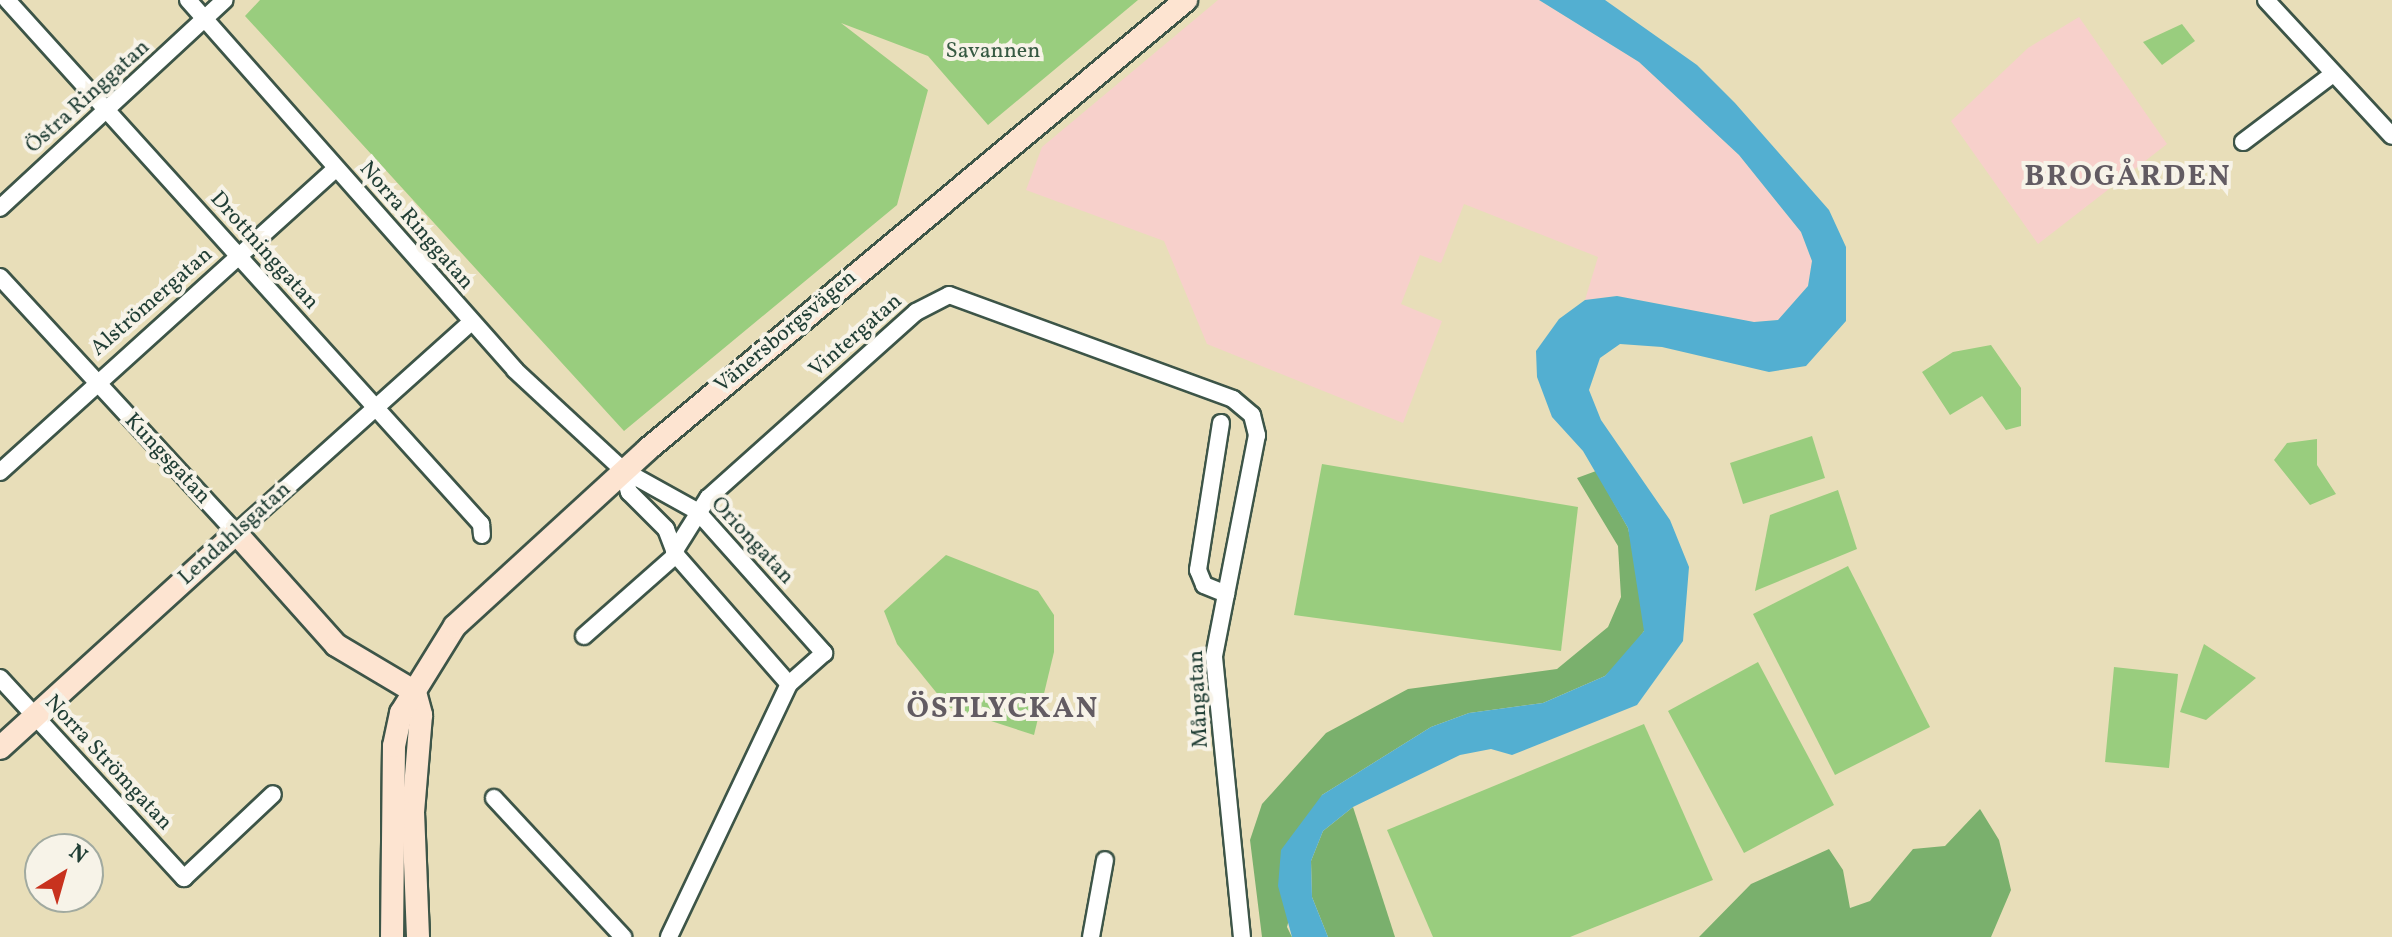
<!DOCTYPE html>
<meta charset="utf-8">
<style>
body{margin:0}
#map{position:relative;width:2392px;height:937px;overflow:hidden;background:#e8deb9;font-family:Vollkorn,serif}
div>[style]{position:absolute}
.built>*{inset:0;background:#f7d0cb}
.green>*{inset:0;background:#99cd7e}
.forest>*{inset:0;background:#7ab06d}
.water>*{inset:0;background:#53afd1}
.roads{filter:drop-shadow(2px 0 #3d5548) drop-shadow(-2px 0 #3d5548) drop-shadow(0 2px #3d5548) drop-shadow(0 -2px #3d5548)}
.street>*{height:16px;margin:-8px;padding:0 8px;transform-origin:8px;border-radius:8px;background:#fff}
.secondary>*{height:22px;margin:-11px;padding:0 11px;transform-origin:11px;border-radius:11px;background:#fde4d1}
span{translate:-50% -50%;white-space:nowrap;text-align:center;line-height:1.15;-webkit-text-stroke:8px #f7f3e8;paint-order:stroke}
.park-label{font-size:22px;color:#375a43}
.street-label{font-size:22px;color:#1f3d34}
.district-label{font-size:30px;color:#625b62;font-weight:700;letter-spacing:2px}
.north{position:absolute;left:24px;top:833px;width:80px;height:80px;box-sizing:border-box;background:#f7f3e8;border:2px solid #a1aaa0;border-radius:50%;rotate:37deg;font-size:22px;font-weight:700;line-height:32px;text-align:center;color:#1f3d34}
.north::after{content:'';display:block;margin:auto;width:28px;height:36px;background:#c8321e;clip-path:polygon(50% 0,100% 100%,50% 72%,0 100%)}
</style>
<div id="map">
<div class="built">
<div style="clip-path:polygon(1218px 0,1539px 0,1639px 62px,1739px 155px,1801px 232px,1812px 261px,1808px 286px,1778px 320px,1754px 322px,1617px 296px,1585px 300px,1598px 257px,1464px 204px,1441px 263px,1420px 255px,1401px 304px,1442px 321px,1403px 423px,1207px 344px,1164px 241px,1026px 190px,1042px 147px)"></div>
<div style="clip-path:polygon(2079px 17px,2167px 144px,2038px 244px,1951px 121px,2028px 48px)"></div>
</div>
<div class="green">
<div style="clip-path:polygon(260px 0,1138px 0,988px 125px,928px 56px,841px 23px,928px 90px,897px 205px,624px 431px,245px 16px)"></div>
<div style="clip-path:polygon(2182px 24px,2195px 41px,2162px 65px,2143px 42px)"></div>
<div style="clip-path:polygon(1991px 345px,2021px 388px,2021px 426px,2006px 430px,1982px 396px,1950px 415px,1922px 372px,1953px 352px)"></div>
<div style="clip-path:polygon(1812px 436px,1825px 478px,1743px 504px,1730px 463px)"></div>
<div style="clip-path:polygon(2317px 439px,2317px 465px,2336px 494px,2310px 505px,2274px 460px,2287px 443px)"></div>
<div style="clip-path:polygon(1322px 464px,1578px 507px,1561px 651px,1294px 615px)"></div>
<div style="clip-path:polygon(1838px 490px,1857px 549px,1755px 591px,1770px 515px)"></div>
<div style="clip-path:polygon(946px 555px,1038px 591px,1054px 615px,1054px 652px,1034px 735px,948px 707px,897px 644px,884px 611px)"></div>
<div style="clip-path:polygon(1848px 566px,1930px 727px,1835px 775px,1753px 614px)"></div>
<div style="clip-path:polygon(2204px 644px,2256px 678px,2206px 720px,2180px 712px)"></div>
<div style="clip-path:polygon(1758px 662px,1834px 805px,1744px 853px,1668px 711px)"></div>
<div style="clip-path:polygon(2114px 667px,2178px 674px,2169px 768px,2105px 762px)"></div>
<div style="clip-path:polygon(1644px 724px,1713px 880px,1570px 937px,1433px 937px,1387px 830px)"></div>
</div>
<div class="forest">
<div style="clip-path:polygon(1596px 471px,1628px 528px,1645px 604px,1644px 631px,1624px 659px,1605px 676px,1543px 703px,1469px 713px,1431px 727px,1322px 795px,1287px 927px,1292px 937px,1262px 937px,1250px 840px,1262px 804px,1326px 733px,1408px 689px,1557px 669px,1608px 627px,1621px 597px,1618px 546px,1577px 478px)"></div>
<div style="clip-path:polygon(1353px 807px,1395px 937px,1328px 937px,1312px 897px,1311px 861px,1323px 831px)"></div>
<div style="clip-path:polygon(1980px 809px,1999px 840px,2011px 890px,1991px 937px,1699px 937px,1751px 884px,1829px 849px,1843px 870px,1850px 908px,1870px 901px,1913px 849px,1945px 846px)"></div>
</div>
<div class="water">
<div style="clip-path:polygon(1539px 0,1605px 0,1697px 65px,1735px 103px,1829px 210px,1846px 247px,1846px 321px,1806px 366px,1769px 372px,1662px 347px,1620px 344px,1600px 358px,1589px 390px,1601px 420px,1670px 520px,1689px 567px,1683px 641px,1637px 705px,1512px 755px,1491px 749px,1460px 755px,1353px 807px,1323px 831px,1311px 861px,1312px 897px,1328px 937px,1292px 937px,1278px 886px,1281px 850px,1322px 795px,1431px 727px,1469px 713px,1543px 703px,1605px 676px,1644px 631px,1628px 528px,1583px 451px,1552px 417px,1537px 377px,1536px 351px,1559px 319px,1585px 300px,1617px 296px,1754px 322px,1778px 320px,1808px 286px,1812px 261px,1801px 232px,1739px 155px,1639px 62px)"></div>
</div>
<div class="roads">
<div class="street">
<div style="left:7px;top:0;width:707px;rotate:47.87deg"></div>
<div style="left:481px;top:524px;width:11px;rotate:85deg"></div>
<div style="left:188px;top:0;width:494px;rotate:48.5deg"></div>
<div style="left:515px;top:370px;width:147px;rotate:42.8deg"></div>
<div style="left:623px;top:470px;width:85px;rotate:29deg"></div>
<div style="left:697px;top:511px;width:191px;rotate:48.2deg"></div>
<div style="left:824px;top:653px;width:47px;rotate:138.5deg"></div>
<div style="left:789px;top:684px;width:280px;rotate:115.4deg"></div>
<div style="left:2266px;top:0;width:185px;rotate:47.2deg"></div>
<div style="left:2243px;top:142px;width:113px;rotate:-37.1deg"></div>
<div style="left:0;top:208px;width:306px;rotate:-42.8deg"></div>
<div style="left:0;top:277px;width:348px;rotate:47.3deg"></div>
<div style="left:236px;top:533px;width:316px;rotate:-41.9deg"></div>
<div style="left:1221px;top:423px;width:149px;rotate:98.9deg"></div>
<div style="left:1198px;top:570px;width:16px;rotate:68deg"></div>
<div style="left:1204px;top:585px;width:24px;rotate:22deg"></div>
<div style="left:623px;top:470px;width:23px;rotate:75deg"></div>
<div style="left:629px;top:492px;width:52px;rotate:45deg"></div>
<div style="left:666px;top:529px;width:28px;rotate:69deg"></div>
<div style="left:676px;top:555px;width:171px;rotate:48.8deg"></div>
<div style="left:0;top:472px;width:453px;rotate:-42.1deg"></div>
<div style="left:674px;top:552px;width:64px;rotate:-57.8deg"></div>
<div style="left:708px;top:498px;width:279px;rotate:-41.8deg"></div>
<div style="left:916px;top:312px;width:37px;rotate:-27deg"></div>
<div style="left:949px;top:295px;width:302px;rotate:20.1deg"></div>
<div style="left:1233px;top:399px;width:25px;rotate:40deg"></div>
<div style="left:1252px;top:415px;width:21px;rotate:76deg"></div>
<div style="left:1257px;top:435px;width:226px;rotate:101deg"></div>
<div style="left:1214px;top:657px;width:281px;rotate:84.3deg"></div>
<div style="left:584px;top:636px;width:123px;rotate:-41.4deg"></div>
<div style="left:0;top:678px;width:272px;rotate:47.4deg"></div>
<div style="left:184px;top:878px;width:122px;rotate:-43.3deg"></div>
<div style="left:494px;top:798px;width:190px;rotate:47.1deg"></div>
<div style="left:1091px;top:937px;width:78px;rotate:-79.7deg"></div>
</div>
<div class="secondary">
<div style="left:415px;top:692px;width:24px;rotate:75deg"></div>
<div style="left:421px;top:715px;width:97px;rotate:94.7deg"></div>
<div style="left:413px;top:812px;width:125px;rotate:87.7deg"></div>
<div style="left:0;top:748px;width:319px;rotate:-42.3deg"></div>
<div style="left:236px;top:533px;width:150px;rotate:48.2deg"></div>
<div style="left:336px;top:645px;width:92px;rotate:30.7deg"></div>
<div style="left:392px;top:937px;width:191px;rotate:-89.4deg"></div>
<div style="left:394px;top:746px;width:34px;rotate:-78deg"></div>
<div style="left:401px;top:713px;width:102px;rotate:-58.2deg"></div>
<div style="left:455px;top:626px;width:262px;rotate:-42.5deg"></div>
<div style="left:648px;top:449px;width:701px;rotate:-39.85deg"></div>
</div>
</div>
<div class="park-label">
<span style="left:993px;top:52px">Savannen</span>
</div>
<div class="street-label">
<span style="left:88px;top:97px;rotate:-42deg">Östra Ringgatan</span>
<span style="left:416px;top:226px;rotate:49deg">Norra Ringgatan</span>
<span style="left:264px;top:251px;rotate:48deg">Drottninggatan</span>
<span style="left:152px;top:302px;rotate:-41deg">Alströmergatan</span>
<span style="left:786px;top:332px;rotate:-40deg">Vänersborgsvägen</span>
<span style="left:856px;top:336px;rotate:-41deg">Vintergatan</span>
<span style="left:167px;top:459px;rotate:47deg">Kungsgatan</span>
<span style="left:235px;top:534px;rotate:-42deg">Lendahlsgatan</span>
<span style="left:752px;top:541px;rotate:47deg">Oriongatan</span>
<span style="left:1199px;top:699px;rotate:-93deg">Mångatan</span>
<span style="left:108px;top:763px;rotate:47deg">Norra Strömgatan</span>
</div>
<div class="district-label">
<span style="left:2128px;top:177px">BROGÅRDEN</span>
<span style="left:1003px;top:709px">ÖSTLYCKAN</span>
</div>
<div class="north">N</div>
</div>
